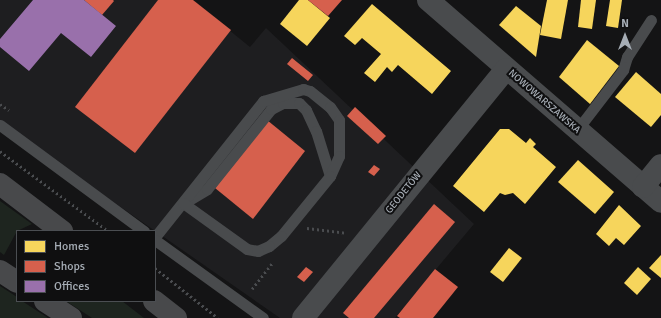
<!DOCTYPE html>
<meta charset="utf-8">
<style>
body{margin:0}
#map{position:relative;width:661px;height:318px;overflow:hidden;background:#141415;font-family:Signika,sans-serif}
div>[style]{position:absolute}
.built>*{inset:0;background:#1e1e20}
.green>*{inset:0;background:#1e251f}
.homes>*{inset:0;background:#f6d55c}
.shops>*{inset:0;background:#d6604d}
.offices>*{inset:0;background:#9970ab}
.path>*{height:2.5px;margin-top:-1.25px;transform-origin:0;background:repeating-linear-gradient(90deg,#4a4c4f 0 2px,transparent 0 5px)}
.service>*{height:11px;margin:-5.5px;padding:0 5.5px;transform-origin:5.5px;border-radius:5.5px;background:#494b4d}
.minor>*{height:22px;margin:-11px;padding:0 11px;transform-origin:11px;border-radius:11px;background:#494b4d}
.secondary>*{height:22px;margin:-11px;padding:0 11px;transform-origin:11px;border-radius:11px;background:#48494b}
span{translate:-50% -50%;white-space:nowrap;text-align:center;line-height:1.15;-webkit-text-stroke:4px #0f0f10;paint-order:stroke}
.street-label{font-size:10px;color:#a6adb5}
.legend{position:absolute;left:16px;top:230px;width:140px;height:72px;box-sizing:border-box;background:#0f0f10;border:1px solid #4b4e52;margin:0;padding:5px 7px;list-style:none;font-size:12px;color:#a6adb5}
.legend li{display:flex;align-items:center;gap:8px;height:20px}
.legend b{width:20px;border:1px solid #4b4e52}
.north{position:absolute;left:605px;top:16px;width:40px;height:40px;-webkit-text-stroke:3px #0f0f10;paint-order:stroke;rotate:0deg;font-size:11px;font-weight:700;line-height:16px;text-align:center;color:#a6adb5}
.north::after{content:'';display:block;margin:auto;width:14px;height:18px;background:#a6adb5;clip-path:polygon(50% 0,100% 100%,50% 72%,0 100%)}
</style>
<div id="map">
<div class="built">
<div style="clip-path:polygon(0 0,192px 0,250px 47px,266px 28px,474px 224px,395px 318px,280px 318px,0 123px)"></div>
</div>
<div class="green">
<div style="clip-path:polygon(0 201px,32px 224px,17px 231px,4px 255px,0 252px)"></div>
<div style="clip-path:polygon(0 286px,17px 297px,17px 301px,22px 301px,48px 318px,0 318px)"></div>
<div style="clip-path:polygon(66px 301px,122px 301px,144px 318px,92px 318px)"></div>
</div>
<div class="homes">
<div style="clip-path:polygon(299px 0,308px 0,330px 18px,307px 46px,280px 24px)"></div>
<div style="clip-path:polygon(547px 0,568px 0,561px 39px,540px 35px)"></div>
<div style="clip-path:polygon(581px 0,596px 0,592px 29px,578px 27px)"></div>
<div style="clip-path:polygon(610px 0,622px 0,618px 28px,606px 26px)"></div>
<div style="clip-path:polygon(372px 4px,451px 71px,432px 94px,398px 65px,392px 72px,387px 67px,375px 82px,364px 73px,381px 54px,362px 38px,355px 45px,344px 36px)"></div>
<div style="clip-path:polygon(516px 6px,541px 26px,536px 57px,499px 25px)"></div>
<div style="clip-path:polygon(587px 40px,619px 66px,590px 104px,559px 77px)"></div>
<div style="clip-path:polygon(636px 72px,661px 94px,661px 115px,651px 127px,615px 97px)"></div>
<div style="clip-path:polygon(500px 129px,509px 129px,526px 143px,530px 138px,536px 144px,533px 147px,556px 167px,525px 204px,513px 193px,505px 195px,500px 193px,484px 212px,453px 186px)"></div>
<div style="clip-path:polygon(578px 160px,614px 192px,595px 214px,558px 182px)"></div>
<div style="clip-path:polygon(619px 205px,641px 226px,624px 245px,616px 238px,609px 246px,596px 234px)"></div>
<div style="clip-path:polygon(509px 248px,522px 258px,503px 282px,490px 272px)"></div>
<div style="clip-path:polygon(661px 255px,661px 278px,649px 268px)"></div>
<div style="clip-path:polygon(638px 267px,651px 279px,637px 295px,624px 283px)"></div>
</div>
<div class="shops">
<div style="clip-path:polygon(84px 0,113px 0,114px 1px,102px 15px)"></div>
<div style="clip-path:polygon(158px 0,193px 0,231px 30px,135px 153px,75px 107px)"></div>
<div style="clip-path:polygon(308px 0,342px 0,328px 16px)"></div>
<div style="clip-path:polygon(292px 58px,313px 75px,308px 81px,287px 64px)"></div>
<div style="clip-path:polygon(355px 107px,386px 136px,378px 144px,347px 116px)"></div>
<div style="clip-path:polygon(267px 120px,305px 151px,253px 219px,215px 188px)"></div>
<div style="clip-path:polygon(374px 165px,380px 169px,374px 176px,368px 172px)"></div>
<div style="clip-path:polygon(434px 204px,455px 222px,374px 318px,349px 318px,343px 313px)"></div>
<div style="clip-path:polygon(306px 267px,313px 272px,304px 282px,297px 277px)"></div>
<div style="clip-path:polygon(435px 269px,458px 287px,433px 318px,400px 318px,397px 316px)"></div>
</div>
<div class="offices">
<div style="clip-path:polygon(33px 0,84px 0,116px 26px,91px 57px,61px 33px,29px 71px,0 47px,0 39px)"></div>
</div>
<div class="path">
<div style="left:0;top:104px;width:11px;rotate:34deg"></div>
<div style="left:0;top:151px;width:134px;rotate:36.5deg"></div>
<div style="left:307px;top:228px;width:38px;rotate:7deg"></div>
<div style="left:155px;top:268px;width:80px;rotate:38.4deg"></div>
<div style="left:252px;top:289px;width:33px;rotate:-52deg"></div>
</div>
<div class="service">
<div style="left:0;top:125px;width:179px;rotate:36.4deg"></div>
<div style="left:577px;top:130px;width:76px;rotate:-52.5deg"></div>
<div style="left:623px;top:70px;width:14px;rotate:-73deg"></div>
<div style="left:627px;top:57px;width:44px;rotate:-57deg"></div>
<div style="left:189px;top:200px;width:21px;rotate:-31deg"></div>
<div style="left:207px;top:189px;width:102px;rotate:-51.3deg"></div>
<div style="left:271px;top:109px;width:13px;rotate:-27deg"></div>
<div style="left:283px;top:103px;width:16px"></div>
<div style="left:299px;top:103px;width:10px;rotate:45deg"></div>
<div style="left:306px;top:110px;width:23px;rotate:65deg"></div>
<div style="left:316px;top:131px;width:47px;rotate:72.7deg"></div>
<div style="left:155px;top:237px;width:174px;rotate:-51.5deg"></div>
<div style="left:263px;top:101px;width:42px;rotate:-16.7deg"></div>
<div style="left:303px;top:89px;width:7px;rotate:16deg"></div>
<div style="left:310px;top:91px;width:26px;rotate:39deg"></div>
<div style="left:330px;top:107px;width:16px;rotate:55deg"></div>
<div style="left:339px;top:120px;width:36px;rotate:90deg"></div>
<div style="left:339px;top:156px;width:22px;rotate:114deg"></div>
<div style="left:330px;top:176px;width:77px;rotate:129.2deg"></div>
<div style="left:281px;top:236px;width:16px;rotate:140deg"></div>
<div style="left:269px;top:246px;width:12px;rotate:156deg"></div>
<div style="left:258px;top:251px;width:11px;rotate:-170deg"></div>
<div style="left:247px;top:249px;width:79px;rotate:-144.3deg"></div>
<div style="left:155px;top:240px;width:133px;rotate:35.8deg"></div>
</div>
<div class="minor">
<div style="left:428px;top:0;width:308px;rotate:40.9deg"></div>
<div style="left:643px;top:187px;width:28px;rotate:-51deg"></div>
<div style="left:303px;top:318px;width:321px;rotate:-50.8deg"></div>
</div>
<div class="secondary">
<div style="left:0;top:184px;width:78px;rotate:37.2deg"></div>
<div style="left:0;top:271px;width:20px;rotate:33deg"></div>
<div style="left:45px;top:301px;width:31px;rotate:33deg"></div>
<div style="left:154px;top:301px;width:28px;rotate:38deg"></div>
</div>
<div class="street-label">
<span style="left:544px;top:102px;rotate:41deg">NOWOWARSZAWSKA</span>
<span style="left:404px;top:193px;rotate:-51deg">GEODETÓW</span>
</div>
<ul class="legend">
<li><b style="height:11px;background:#f6d55c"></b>Homes</li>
<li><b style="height:11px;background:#d6604d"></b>Shops</li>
<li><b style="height:11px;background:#9970ab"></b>Offices</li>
</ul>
<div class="north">N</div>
</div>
